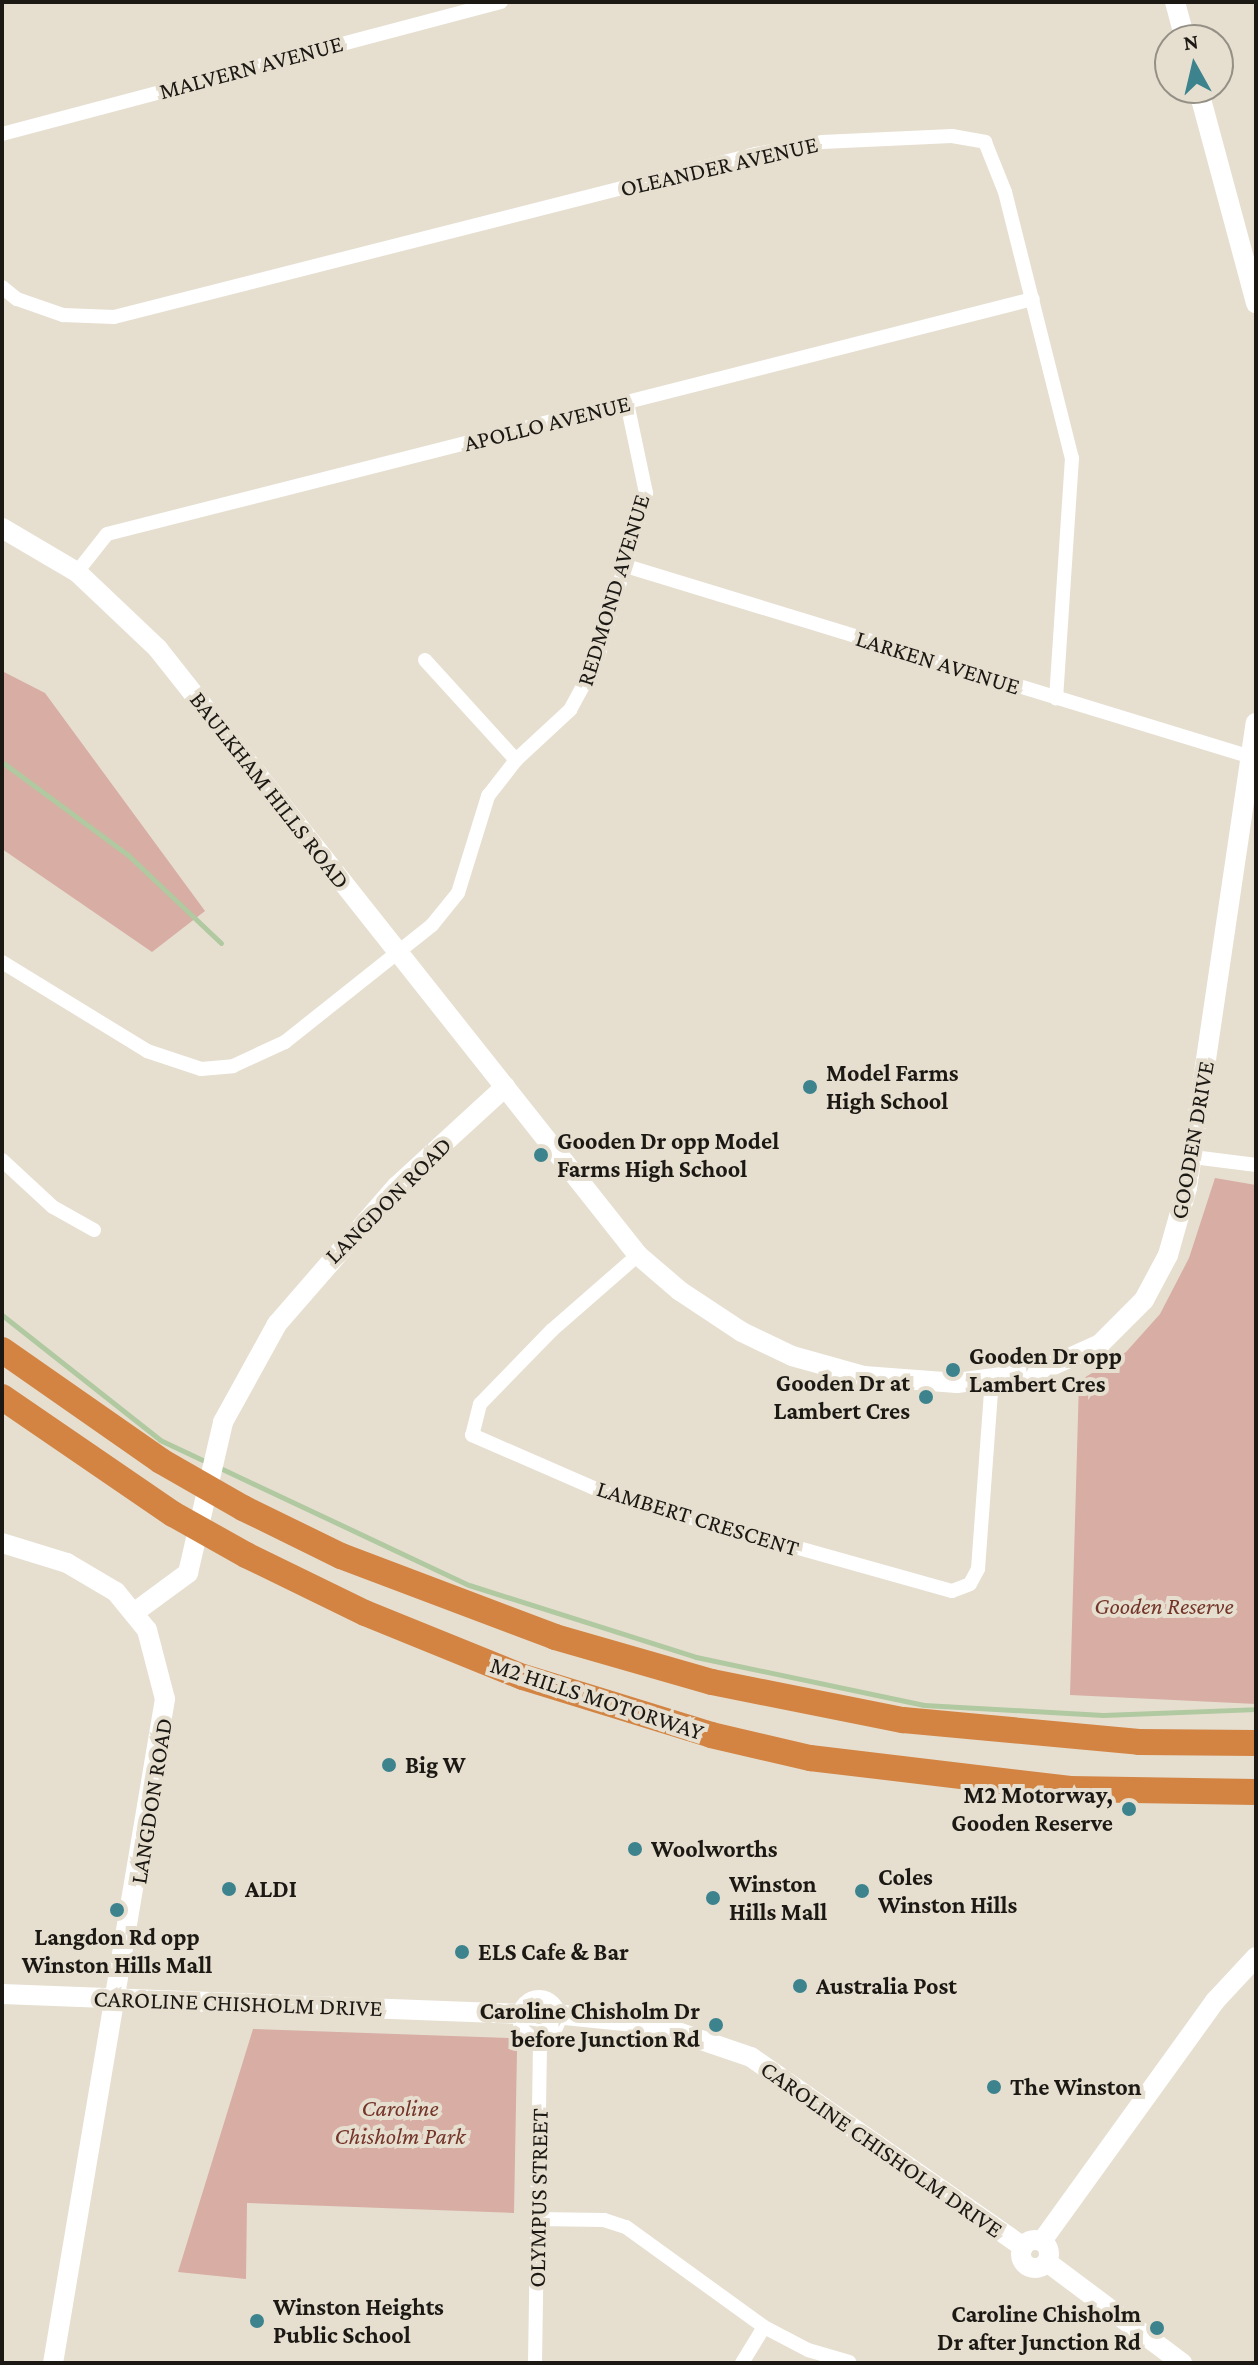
<!DOCTYPE html>
<style>
body{margin:0}
#map{position:relative;width:1258px;height:2365px;overflow:hidden;background:#e6dfd0;font-family:"Crimson Pro",serif}
div>[style]{position:absolute}
.green>*{inset:0;background:#d8ada4}
.stream>*{height:5px;margin:-2.5px;padding:0 2.5px;transform-origin:2.5px;border-radius:2.5px;background:#b0c9a0}
.street>*{height:14px;margin:-7px;padding:0 7px;transform-origin:7px;border-radius:7px;background:#fff}
.secondary>*{height:20px;margin:-10px;padding:0 10px;transform-origin:10px;border-radius:10px;background:#fff}
.secondary>.ring{margin:-10px;padding:0;box-sizing:content-box;background:none;border:20px solid #fff;border-radius:50%}
.highway>*{height:26px;margin:-13px;padding:0 13px;transform-origin:13px;border-radius:13px;background:#d38443}
.dots>*{width:22px;height:22px;translate:-50% -50%;box-sizing:border-box;border:4px solid #e6dfd0;border-radius:50%}
span{translate:-50% -50%;white-space:nowrap;text-align:center;line-height:1.15;-webkit-text-stroke:8px #e6dfd0;paint-order:stroke}
.street-label{font-size:24px;color:#1c1914}
.poi-label{font-size:24px;color:#1c1914;font-weight:700}
.left{translate:0 -50%;text-align:left}
.right{translate:-100% -50%;text-align:right}
.park-label{font-size:24px;color:#743428;font-style:italic}
.frame{position:absolute;inset:0;border:4px solid #1c1914;pointer-events:none}
.north{position:absolute;left:1154px;top:24px;width:80px;height:80px;box-sizing:border-box;background:#e6dfd0;border:2px solid #959085;border-radius:50%;rotate:352deg;font-size:22px;font-weight:700;line-height:32px;text-align:center;color:#1c1914}
.north::after{content:'';display:block;margin:auto;width:28px;height:36px;background:#3d838e;clip-path:polygon(50% 0,100% 100%,50% 72%,0 100%)}
</style>
<div id="map">
<div class="green">
<div style="clip-path:polygon(2px 671px,45px 693px,205px 911px,152px 952px,2px 849px)"></div>
<div style="clip-path:polygon(1215px 1178px,1256px 1185px,1256px 1704px,1070px 1695px,1079px 1381px,1126px 1352px,1160px 1314px,1189px 1258px)"></div>
<div style="clip-path:polygon(253px 2029px,509px 2038px,517px 2051px,514px 2213px,247px 2203px,246px 2279px,178px 2272px)"></div>
</div>
<div class="stream">
<div style="left:2px;top:762px;width:157px;rotate:36.4deg"></div>
<div style="left:128px;top:855px;width:128px;rotate:43.4deg"></div>
<div style="left:2px;top:1315px;width:201px;rotate:38.3deg"></div>
<div style="left:160px;top:1440px;width:54px;rotate:25.1deg"></div>
<div style="left:218px;top:1467px;width:277px;rotate:25.2deg"></div>
<div style="left:469px;top:1585px;width:238px;rotate:17.6deg"></div>
<div style="left:696px;top:1657px;width:233px;rotate:11.9deg"></div>
<div style="left:924px;top:1705px;width:179px;rotate:3.2deg"></div>
<div style="left:1103px;top:1715px;width:153px;rotate:-2.2deg"></div>
</div>
<div class="street">
<div style="left:2px;top:134px;width:516px;rotate:-14.82deg"></div>
<div style="left:2px;top:287px;width:19px;rotate:39deg"></div>
<div style="left:17px;top:299px;width:49px;rotate:19.2deg"></div>
<div style="left:63px;top:315px;width:51px;rotate:2.2deg"></div>
<div style="left:114px;top:317px;width:662px;rotate:-14.25deg"></div>
<div style="left:756px;top:154px;width:67px;rotate:-10.3deg"></div>
<div style="left:822px;top:142px;width:130px;rotate:-2.6deg"></div>
<div style="left:952px;top:136px;width:34px;rotate:10deg"></div>
<div style="left:985px;top:142px;width:54px;rotate:68.2deg"></div>
<div style="left:1005px;top:192px;width:274px;rotate:75.9deg"></div>
<div style="left:1072px;top:458px;width:241px;rotate:93.8deg"></div>
<div style="left:626px;top:566px;width:654px;rotate:16.99deg"></div>
<div style="left:77px;top:572px;width:48px;rotate:-51.7deg"></div>
<div style="left:107px;top:534px;width:955px;rotate:-14.24deg"></div>
<div style="left:425px;top:660px;width:135px;rotate:47.7deg"></div>
<div style="left:2px;top:962px;width:170px;rotate:31.5deg"></div>
<div style="left:147px;top:1051px;width:57px;rotate:18.4deg"></div>
<div style="left:201px;top:1069px;width:32px;rotate:-5deg"></div>
<div style="left:233px;top:1066px;width:57px;rotate:-24.8deg"></div>
<div style="left:285px;top:1042px;width:188px;rotate:-38.5deg"></div>
<div style="left:432px;top:925px;width:41px;rotate:-50.9deg"></div>
<div style="left:458px;top:893px;width:102px;rotate:-72.8deg"></div>
<div style="left:488px;top:796px;width:46px;rotate:-52.1deg"></div>
<div style="left:516px;top:760px;width:74px;rotate:-42.8deg"></div>
<div style="left:570px;top:710px;width:57px;rotate:-61.6deg"></div>
<div style="left:597px;top:660px;width:174px;rotate:-73.6deg"></div>
<div style="left:646px;top:493px;width:92px;rotate:-101.9deg"></div>
<div style="left:1193px;top:1157px;width:64px;rotate:7.2deg"></div>
<div style="left:2px;top:1160px;width:69px;rotate:42.7deg"></div>
<div style="left:53px;top:1207px;width:47px;rotate:29.3deg"></div>
<div style="left:638px;top:1255px;width:114px;rotate:138.9deg"></div>
<div style="left:552px;top:1330px;width:103px;rotate:134.2deg"></div>
<div style="left:480px;top:1404px;width:32px;rotate:104deg"></div>
<div style="left:472px;top:1435px;width:150px;rotate:23.5deg"></div>
<div style="left:610px;top:1495px;width:355px;rotate:15.7deg"></div>
<div style="left:952px;top:1591px;width:19px;rotate:-21deg"></div>
<div style="left:970px;top:1584px;width:17px;rotate:-62deg"></div>
<div style="left:978px;top:1569px;width:190px;rotate:-85.8deg"></div>
<div style="left:538px;top:2219px;width:66px;rotate:0.9deg"></div>
<div style="left:604px;top:2220px;width:23px;rotate:18deg"></div>
<div style="left:626px;top:2227px;width:170px;rotate:35.9deg"></div>
<div style="left:764px;top:2327px;width:50px;rotate:27.6deg"></div>
<div style="left:808px;top:2350px;width:43px;rotate:16.3deg"></div>
<div style="left:535px;top:2363px;width:329px;rotate:-89.1deg"></div>
<div style="left:742px;top:2363px;width:42px;rotate:-58.6deg"></div>
</div>
<div class="secondary">
<div style="left:1175px;top:2px;width:39px;rotate:75deg"></div>
<div style="left:1198px;top:88px;width:223px;rotate:74.9deg"></div>
<div style="left:2px;top:528px;width:87px;rotate:30.4deg"></div>
<div style="left:77px;top:572px;width:112px;rotate:43.5deg"></div>
<div style="left:158px;top:649px;width:773px;rotate:51.62deg"></div>
<div style="left:638px;top:1255px;width:55px;rotate:40.6deg"></div>
<div style="left:680px;top:1291px;width:74px;rotate:33.5deg"></div>
<div style="left:742px;top:1332px;width:55px;rotate:25.6deg"></div>
<div style="left:792px;top:1356px;width:75px;rotate:15.5deg"></div>
<div style="left:864px;top:1376px;width:93px;rotate:4.3deg"></div>
<div style="left:957px;top:1383px;width:82px;rotate:-7.7deg"></div>
<div style="left:1038px;top:1372px;width:68px;rotate:-24.3deg"></div>
<div style="left:1100px;top:1344px;width:62px;rotate:-45deg"></div>
<div style="left:1144px;top:1300px;width:51px;rotate:-61.9deg"></div>
<div style="left:1168px;top:1255px;width:70px;rotate:-74.2deg"></div>
<div style="left:1187px;top:1188px;width:470px;rotate:-81.6deg"></div>
<div style="left:2px;top:1543px;width:68px;rotate:17.1deg"></div>
<div style="left:67px;top:1563px;width:57px;rotate:30.6deg"></div>
<div style="left:116px;top:1592px;width:49px;rotate:50.8deg"></div>
<div style="left:147px;top:1630px;width:71px;rotate:75.4deg"></div>
<div style="left:165px;top:1699px;width:673px;rotate:99.57deg"></div>
<div style="left:135px;top:1612px;width:66px;rotate:-36.3deg"></div>
<div style="left:188px;top:1573px;width:155px;rotate:-76.9deg"></div>
<div style="left:223px;top:1422px;width:112px;rotate:-61.1deg"></div>
<div style="left:277px;top:1324px;width:183px;rotate:-49deg"></div>
<div style="left:397px;top:1186px;width:147px;rotate:-42.5deg"></div>
<div style="left:2px;top:1994px;width:520px;rotate:2.2deg"></div>
<div class="ring" style="left:522px;top:2000px;width:14px;height:14px"></div>
<div style="left:555px;top:2014px;width:100px;rotate:5.8deg"></div>
<div style="left:654px;top:2024px;width:102px;rotate:18.8deg"></div>
<div style="left:751px;top:2057px;width:332px;rotate:34.9deg"></div>
<div class="ring" style="left:1021px;top:2240px;width:8px;height:8px"></div>
<div style="left:1042px;top:2241px;width:296px;rotate:-54.2deg"></div>
<div style="left:1215px;top:2001px;width:60px;rotate:-47deg"></div>
<div style="left:1047px;top:2262px;width:169px;rotate:36.8deg"></div>
</div>
<div class="highway">
<div style="left:2px;top:1350px;width:194px;rotate:34.9deg"></div>
<div style="left:161px;top:1461px;width:95px;rotate:29.8deg"></div>
<div style="left:243px;top:1508px;width:109px;rotate:26.1deg"></div>
<div style="left:341px;top:1556px;width:229px;rotate:20.7deg"></div>
<div style="left:555px;top:1637px;width:163px;rotate:16deg"></div>
<div style="left:712px;top:1682px;width:195px;rotate:11.3deg"></div>
<div style="left:903px;top:1720px;width:237px;rotate:5.3deg"></div>
<div style="left:1139px;top:1742px;width:117px;rotate:0.5deg"></div>
<div style="left:2px;top:1397px;width:207px;rotate:34.4deg"></div>
<div style="left:173px;top:1514px;width:84px;rotate:29.3deg"></div>
<div style="left:246px;top:1555px;width:132px;rotate:26deg"></div>
<div style="left:365px;top:1613px;width:170px;rotate:22.1deg"></div>
<div style="left:523px;top:1677px;width:197px;rotate:17.1deg"></div>
<div style="left:711px;top:1735px;width:102px;rotate:13.1deg"></div>
<div style="left:810px;top:1758px;width:262px;rotate:6.8deg"></div>
<div style="left:1070px;top:1789px;width:186px;rotate:0.9deg"></div>
</div>
<div class="dots">
<div style="left:810px;top:1087px;background:#3d838e"></div>
<div style="left:541px;top:1155px;background:#3d838e"></div>
<div style="left:953px;top:1370px;background:#3d838e"></div>
<div style="left:926px;top:1397px;background:#3d838e"></div>
<div style="left:389px;top:1765px;background:#3d838e"></div>
<div style="left:1129px;top:1809px;background:#3d838e"></div>
<div style="left:635px;top:1849px;background:#3d838e"></div>
<div style="left:229px;top:1889px;background:#3d838e"></div>
<div style="left:862px;top:1891px;background:#3d838e"></div>
<div style="left:713px;top:1898px;background:#3d838e"></div>
<div style="left:117px;top:1910px;background:#3d838e"></div>
<div style="left:462px;top:1952px;background:#3d838e"></div>
<div style="left:800px;top:1986px;background:#3d838e"></div>
<div style="left:716px;top:2025px;background:#3d838e"></div>
<div style="left:994px;top:2087px;background:#3d838e"></div>
<div style="left:257px;top:2321px;background:#3d838e"></div>
<div style="left:1157px;top:2328px;background:#3d838e"></div>
</div>
<div class="street-label">
<span style="left:251px;top:67px;rotate:-15deg">MALVERN AVENUE</span>
<span style="left:719px;top:166px;rotate:-13deg">OLEANDER AVENUE</span>
<span style="left:547px;top:423px;rotate:-14deg">APOLLO AVENUE</span>
<span style="left:613px;top:590px;rotate:-73deg">REDMOND AVENUE</span>
<span style="left:938px;top:662px;rotate:17deg">LARKEN AVENUE</span>
<span style="left:270px;top:790px;rotate:52deg">BAULKHAM HILLS ROAD</span>
<span style="left:1192px;top:1140px;rotate:-80deg">GOODEN DRIVE</span>
<span style="left:388px;top:1200px;rotate:-45deg">LANGDON ROAD</span>
<span style="left:698px;top:1518px;rotate:17deg">LAMBERT CRESCENT</span>
<span style="left:597px;top:1698px;rotate:18deg">M2 HILLS MOTORWAY</span>
<span style="left:151px;top:1801px;rotate:-81deg">LANGDON ROAD</span>
<span style="left:238px;top:2003px;rotate:2deg">CAROLINE CHISHOLM DRIVE</span>
<span style="left:882px;top:2149px;rotate:35deg">CAROLINE CHISHOLM DRIVE</span>
<span style="left:538px;top:2198px;rotate:-89deg">OLYMPUS STREET</span>
</div>
<div class="poi-label">
<span class="left" style="left:826px;top:1087px">Model Farms<br>High School</span>
<span class="left" style="left:557px;top:1155px">Gooden Dr opp Model<br>Farms High School</span>
<span class="left" style="left:969px;top:1370px">Gooden Dr opp<br>Lambert Cres</span>
<span class="right" style="left:910px;top:1397px">Gooden Dr at<br>Lambert Cres</span>
<span class="left" style="left:405px;top:1765px">Big W</span>
<span class="right" style="left:1113px;top:1809px">M2 Motorway,<br>Gooden Reserve</span>
<span class="left" style="left:651px;top:1849px">Woolworths</span>
<span class="left" style="left:878px;top:1891px">Coles<br>Winston Hills</span>
<span class="left" style="left:729px;top:1898px">Winston<br>Hills Mall</span>
<span class="left" style="left:245px;top:1889px">ALDI</span>
<span style="left:117px;top:1951px">Langdon Rd opp<br>Winston Hills Mall</span>
<span class="left" style="left:478px;top:1952px">ELS Cafe &amp; Bar</span>
<span class="left" style="left:816px;top:1986px">Australia Post</span>
<span class="right" style="left:700px;top:2025px">Caroline Chisholm Dr<br>before Junction Rd</span>
<span class="left" style="left:1010px;top:2087px">The Winston</span>
<span class="left" style="left:273px;top:2321px">Winston Heights<br>Public School</span>
<span class="right" style="left:1141px;top:2328px">Caroline Chisholm<br>Dr after Junction Rd</span>
</div>
<div class="park-label">
<span style="left:1164px;top:1606px">Gooden Reserve</span>
<span style="left:400px;top:2122px">Caroline<br>Chisholm Park</span>
</div>
<div class="frame"></div>
<div class="north">N</div>
</div>
